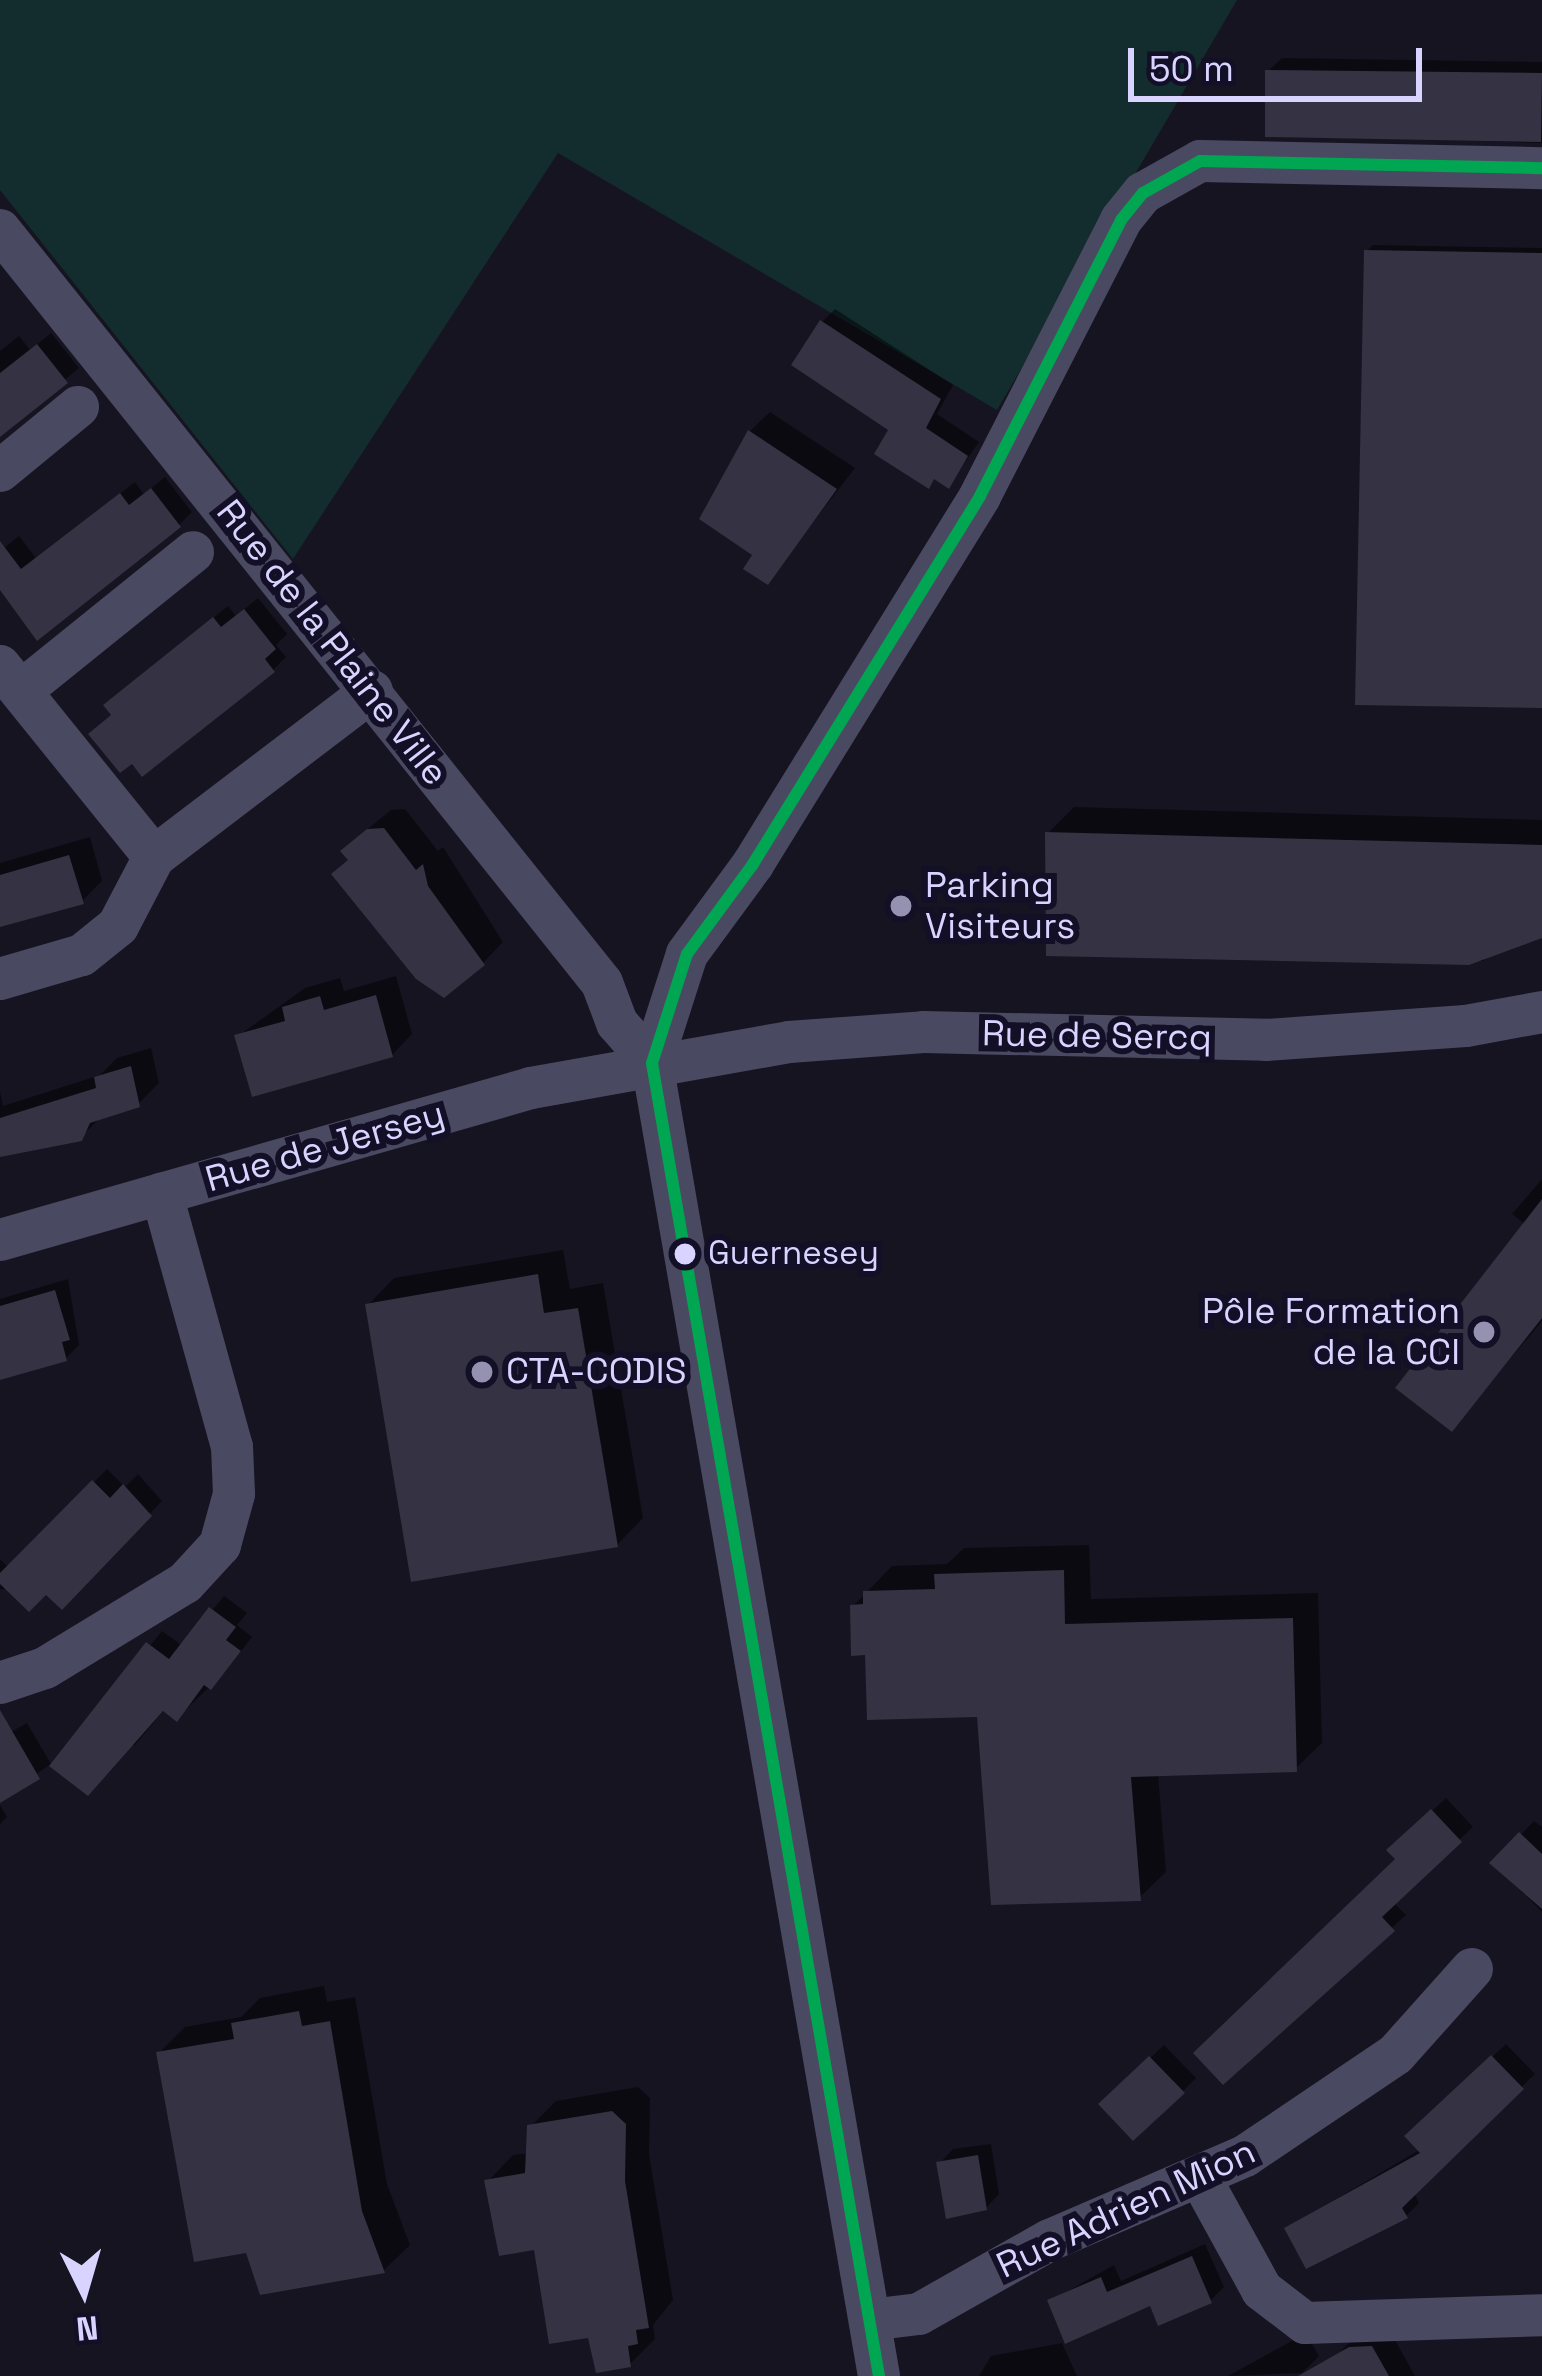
<!DOCTYPE html>
<meta charset="utf-8">
<style>
body{margin:0}
#map{position:relative;width:1542px;height:2376px;overflow:hidden;background:#161421;font-family:"Space Grotesk",sans-serif}
div>[style]{position:absolute}
.green>*{inset:0;background:#132c2d}
.shadow>*{inset:0;background:#0007}
.building>*{inset:0;background:#343243}
.minor>*{height:42px;margin:-21px;padding:0 21px;transform-origin:21px;border-radius:21px;background:#4a4962}
.bus-1>*{height:12px;margin:-6px;padding:0 6px;transform-origin:6px;border-radius:6px;background:#00a651}
.dots>*{width:33px;height:33px;translate:-50% -50%;box-sizing:border-box;border:6px solid #130f26;border-radius:50%}
span{translate:-50% -50%;white-space:nowrap;text-align:center;line-height:1.15;-webkit-text-stroke:12px #130f26;paint-order:stroke}
.bus-label{font-size:33px;color:#d9d4ff}
.left{translate:0 -50%;text-align:left}
.street-label{font-size:36px;color:#d9d4ff}
.poi-label{font-size:36px;color:#d9d4ff}
.right{translate:-100% -50%;text-align:right}
.north{position:absolute;left:24px;top:2232px;width:120px;height:120px;-webkit-text-stroke:9px #130f26;paint-order:stroke;rotate:175deg;font-size:33px;font-weight:700;line-height:48px;text-align:center;color:#d9d4ff}
.north::after{content:'';display:block;margin:auto;width:42px;height:54px;background:#d9d4ff;clip-path:polygon(50% 0,100% 100%,50% 72%,0 100%)}
.scale{position:absolute;left:1128px;top:48px;width:294px;height:54px;box-sizing:border-box;border:6px solid #d9d4ff;border-top:0;padding-left:15px;font-size:36px;line-height:42px;white-space:nowrap;color:#d9d4ff;-webkit-text-stroke:9px #130f26;paint-order:stroke}
</style>
<div id="map">
<div class="green">
<div style="clip-path:polygon(0 0,1237px 0,997px 410px,558px 153px,293px 559px,0 190px)"></div>
</div>
<div class="shadow">
<div style="clip-path:polygon(1282px 58px,1542px 62px,1542px 143px,1268px 134px,1268px 71px)"></div>
<div style="clip-path:polygon(1373px 245px,1542px 248px,1542px 705px,1367px 251px)"></div>
<div style="clip-path:polygon(835px 309px,953px 385px,937px 414px,979px 442px,948px 486px,892px 429px,822px 322px)"></div>
<div style="clip-path:polygon(51px 333px,79px 368px,0 433px,0 351px,19px 336px,30px 350px)"></div>
<div style="clip-path:polygon(770px 412px,855px 468px,767px 582px,756px 554px,750px 431px)"></div>
<div style="clip-path:polygon(165px 477px,192px 512px,179px 525px,0 588px,0 551px,19px 536px,36px 558px,135px 482px,144px 494px)"></div>
<div style="clip-path:polygon(258px 598px,287px 634px,276px 645px,286px 657px,273px 670px,114px 714px,165px 656px,228px 606px,236px 616px)"></div>
<div style="clip-path:polygon(1074px 807px,1542px 820px,1542px 935px,1504px 944px,1483px 961px,1049px 953px,1048px 833px)"></div>
<div style="clip-path:polygon(405px 809px,438px 851px,443px 847px,503px 942px,483px 963px,350px 859px,365px 831px,391px 810px)"></div>
<div style="clip-path:polygon(90px 837px,102px 881px,82px 901px,0 924px,0 863px)"></div>
<div style="clip-path:polygon(396px 976px,412px 1034px,392px 1055px,238px 1036px,305px 988px,340px 978px,344px 991px)"></div>
<div style="clip-path:polygon(151px 1048px,159px 1083px,138px 1104px,102px 1116px,80px 1138px,0 1154px,0 1091px,3px 1106px,100px 1075px,117px 1058px)"></div>
<div style="clip-path:polygon(1542px 1179px,1542px 1321px,1452px 1428px,1526px 1225px,1512px 1214px)"></div>
<div style="clip-path:polygon(563px 1250px,570px 1289px,603px 1283px,643px 1518px,617px 1545px,368px 1305px,394px 1278px)"></div>
<div style="clip-path:polygon(68px 1279px,79px 1345px,66px 1358px,0 1377px,0 1299px)"></div>
<div style="clip-path:polygon(107px 1469px,125px 1487px,138px 1474px,162px 1501px,62px 1606px,46px 1591px,0 1589px,0 1559px,9px 1568px)"></div>
<div style="clip-path:polygon(1089px 1545px,1091px 1599px,1318px 1593px,1322px 1743px,1295px 1769px,1158px 1773px,1166px 1872px,1139px 1898px,979px 1714px,868px 1652px,853px 1606px,892px 1566px,947px 1564px,964px 1548px)"></div>
<div style="clip-path:polygon(224px 1596px,247px 1613px,237px 1625px,252px 1637px,224px 1673px,177px 1718px,165px 1709px,135px 1745px,53px 1765px,162px 1631px,183px 1646px)"></div>
<div style="clip-path:polygon(27px 1723px,51px 1764px,0 1799px,0 1738px)"></div>
<div style="clip-path:polygon(1446px 1798px,1473px 1827px,1393px 1902px,1406px 1915px,1223px 2081px,1398px 1859px,1390px 1850px)"></div>
<div style="clip-path:polygon(0 1805px,7px 1817px,0 1824px)"></div>
<div style="clip-path:polygon(1534px 1821px,1542px 1827px,1542px 1912px,1493px 1863px)"></div>
<div style="clip-path:polygon(324px 1986px,327px 2002px,355px 1997px,387px 2184px,410px 2245px,384px 2270px,248px 2250px,159px 2053px,185px 2027px,241px 2017px,260px 1998px)"></div>
<div style="clip-path:polygon(1506px 2044px,1535px 2074px,1414px 2193px,1419px 2203px,1406px 2216px,1287px 2228px,1421px 2149px,1408px 2136px)"></div>
<div style="clip-path:polygon(1164px 2045px,1196px 2078px,1183px 2091px,1102px 2104px)"></div>
<div style="clip-path:polygon(638px 2087px,650px 2098px,649px 2154px,673px 2300px,653px 2325px,655px 2339px,630px 2364px,591px 2335px,488px 2181px,513px 2155px,529px 2153px,530px 2127px,556px 2101px)"></div>
<div style="clip-path:polygon(991px 2144px,999px 2194px,986px 2208px,940px 2163px,953px 2149px)"></div>
<div style="clip-path:polygon(1205px 2244px,1224px 2287px,1210px 2301px,1050px 2301px,1114px 2265px,1121px 2281px)"></div>
<div style="clip-path:polygon(1390px 2331px,1415px 2376px,1344px 2376px,1334px 2358px,1351px 2341px)"></div>
<div style="clip-path:polygon(1306px 2333px,1319px 2356px,1302px 2373px,1228px 2376px)"></div>
<div style="clip-path:polygon(1062px 2343px,1077px 2376px,979px 2376px,991px 2356px)"></div>
</div>
<div class="building">
<div style="clip-path:polygon(1265px 70px,1542px 73px,1541px 142px,1265px 137px)"></div>
<div style="clip-path:polygon(1364px 250px,1542px 253px,1542px 708px,1355px 705px)"></div>
<div style="clip-path:polygon(820px 320px,941px 399px,926px 428px,968px 456px,949px 489px,934px 479px,929px 489px,874px 454px,888px 430px,791px 365px)"></div>
<div style="clip-path:polygon(37px 344px,68px 383px,0 437px,0 373px)"></div>
<div style="clip-path:polygon(748px 430px,837px 489px,768px 585px,743px 569px,752px 555px,699px 519px)"></div>
<div style="clip-path:polygon(151px 488px,181px 527px,37px 641px,0 590px,0 541px,21px 569px,120px 493px,129px 505px)"></div>
<div style="clip-path:polygon(244px 609px,276px 649px,265px 659px,275px 672px,142px 777px,132px 764px,120px 773px,88px 734px,111px 715px,103px 705px,213px 617px,221px 627px)"></div>
<div style="clip-path:polygon(384px 828px,416px 870px,423px 864px,428px 886px,485px 965px,444px 998px,416px 979px,331px 874px,348px 860px,340px 851px,367px 829px)"></div>
<div style="clip-path:polygon(1045px 832px,1542px 845px,1542px 938px,1469px 965px,1046px 956px)"></div>
<div style="clip-path:polygon(69px 855px,84px 904px,0 927px,0 875px)"></div>
<div style="clip-path:polygon(376px 995px,393px 1057px,252px 1097px,234px 1035px,285px 1021px,282px 1007px,320px 996px,324px 1010px)"></div>
<div style="clip-path:polygon(131px 1066px,140px 1107px,90px 1123px,82px 1141px,0 1157px,0 1118px,96px 1088px,94px 1077px)"></div>
<div style="clip-path:polygon(1542px 1199px,1542px 1318px,1452px 1432px,1395px 1388px)"></div>
<div style="clip-path:polygon(538px 1274px,544px 1313px,578px 1308px,618px 1547px,411px 1582px,365px 1304px)"></div>
<div style="clip-path:polygon(55px 1290px,70px 1340px,62px 1342px,67px 1361px,0 1380px,0 1306px)"></div>
<div style="clip-path:polygon(92px 1480px,110px 1498px,123px 1484px,152px 1516px,62px 1610px,46px 1595px,29px 1612px,0 1584px,0 1573px)"></div>
<div style="clip-path:polygon(1064px 1570px,1065px 1624px,1293px 1618px,1297px 1772px,1131px 1777px,1141px 1901px,991px 1905px,977px 1717px,867px 1720px,865px 1655px,851px 1656px,850px 1605px,863px 1604px,863px 1591px,935px 1589px,934px 1574px)"></div>
<div style="clip-path:polygon(209px 1607px,236px 1627px,226px 1640px,241px 1651px,211px 1690px,204px 1685px,177px 1722px,163px 1711px,88px 1796px,49px 1766px,146px 1642px,169px 1659px)"></div>
<div style="clip-path:polygon(0 1710px,40px 1779px,0 1803px)"></div>
<div style="clip-path:polygon(1431px 1809px,1462px 1842px,1382px 1917px,1395px 1931px,1223px 2085px,1193px 2053px,1395px 1859px,1386px 1850px)"></div>
<div style="clip-path:polygon(1519px 1832px,1542px 1854px,1542px 1909px,1489px 1863px)"></div>
<div style="clip-path:polygon(299px 2011px,302px 2026px,330px 2021px,362px 2211px,385px 2273px,260px 2295px,246px 2253px,194px 2262px,156px 2052px,234px 2039px,231px 2023px)"></div>
<div style="clip-path:polygon(1491px 2055px,1524px 2089px,1402px 2208px,1408px 2218px,1306px 2269px,1284px 2228px,1420px 2153px,1404px 2136px)"></div>
<div style="clip-path:polygon(1149px 2056px,1185px 2093px,1133px 2141px,1098px 2104px)"></div>
<div style="clip-path:polygon(612px 2111px,626px 2124px,625px 2181px,649px 2328px,636px 2330px,638px 2344px,628px 2346px,631px 2367px,596px 2373px,588px 2338px,549px 2344px,534px 2250px,499px 2256px,484px 2180px,525px 2173px,527px 2125px)"></div>
<div style="clip-path:polygon(978px 2155px,987px 2210px,946px 2219px,936px 2162px)"></div>
<div style="clip-path:polygon(1192px 2256px,1212px 2303px,1158px 2326px,1150px 2306px,1065px 2344px,1047px 2300px,1101px 2277px,1107px 2292px)"></div>
<div style="clip-path:polygon(1372px 2346px,1389px 2376px,1298px 2376px,1349px 2347px)"></div>
</div>
<div class="minor">
<div style="left:0;top:230px;width:964px;rotate:51.36deg"></div>
<div style="left:602px;top:983px;width:43px;rotate:69.4deg"></div>
<div style="left:617px;top:1023px;width:53px;rotate:48.8deg"></div>
<div style="left:0;top:471px;width:101px;rotate:-39.4deg"></div>
<div style="left:0;top:666px;width:245px;rotate:51.1deg"></div>
<div style="left:21px;top:691px;width:221px;rotate:-38.9deg"></div>
<div style="left:0;top:979px;width:85px;rotate:-16.3deg"></div>
<div style="left:82px;top:955px;width:46px;rotate:-38.9deg"></div>
<div style="left:118px;top:926px;width:78px;rotate:-62.4deg"></div>
<div style="left:154px;top:857px;width:274px;rotate:-37.3deg"></div>
<div style="left:0;top:1240px;width:552px;rotate:-15.97deg"></div>
<div style="left:531px;top:1088px;width:262px;rotate:-10.1deg"></div>
<div style="left:789px;top:1042px;width:135px;rotate:-4.2deg"></div>
<div style="left:924px;top:1032px;width:342px;rotate:1.3deg"></div>
<div style="left:1266px;top:1040px;width:200px;rotate:-4deg"></div>
<div style="left:1466px;top:1026px;width:77px;rotate:-10.4deg"></div>
<div style="left:0;top:1683px;width:47px;rotate:-18.4deg"></div>
<div style="left:45px;top:1668px;width:164px;rotate:-31.3deg"></div>
<div style="left:185px;top:1583px;width:52px;rotate:-47.4deg"></div>
<div style="left:220px;top:1545px;width:53px;rotate:-74.6deg"></div>
<div style="left:234px;top:1494px;width:47px;rotate:-92.4deg"></div>
<div style="left:232px;top:1447px;width:263px;rotate:-105.5deg"></div>
<div style="left:1201px;top:2179px;width:127px;rotate:61.2deg"></div>
<div style="left:1262px;top:2290px;width:54px;rotate:37.5deg"></div>
<div style="left:1305px;top:2323px;width:237px;rotate:-1.9deg"></div>
<div style="left:870px;top:2320px;width:49px;rotate:-7deg"></div>
<div style="left:919px;top:2314px;width:150px;rotate:-29.5deg"></div>
<div style="left:1050px;top:2240px;width:212px;rotate:-23.3deg"></div>
<div style="left:1245px;top:2156px;width:182px;rotate:-34deg"></div>
<div style="left:1396px;top:2054px;width:114px;rotate:-48.2deg"></div>
<div style="left:879px;top:2376px;width:1332px;rotate:-99.81deg"></div>
<div style="left:652px;top:1063px;width:114px;rotate:-72.2deg"></div>
<div style="left:687px;top:954px;width:112px;rotate:-53.7deg"></div>
<div style="left:753px;top:864px;width:432px;rotate:-58.3deg"></div>
<div style="left:980px;top:496px;width:310px;rotate:-62.9deg"></div>
<div style="left:1121px;top:220px;width:35px;rotate:-51deg"></div>
<div style="left:1143px;top:193px;width:65px;rotate:-29.3deg"></div>
<div style="left:1200px;top:161px;width:342px;rotate:1.2deg"></div>
</div>
<div class="bus-1">
<div style="left:879px;top:2376px;width:1332px;rotate:-99.81deg"></div>
<div style="left:652px;top:1063px;width:114px;rotate:-72.2deg"></div>
<div style="left:687px;top:954px;width:112px;rotate:-53.7deg"></div>
<div style="left:753px;top:864px;width:432px;rotate:-58.3deg"></div>
<div style="left:980px;top:496px;width:310px;rotate:-62.9deg"></div>
<div style="left:1121px;top:220px;width:35px;rotate:-51deg"></div>
<div style="left:1143px;top:193px;width:65px;rotate:-29.3deg"></div>
<div style="left:1200px;top:161px;width:342px;rotate:1.2deg"></div>
</div>
<div class="dots">
<div style="left:901px;top:906px;background:#9591b1"></div>
<div style="left:685px;top:1254px;background:#d9d4ff"></div>
<div style="left:1484px;top:1332px;background:#9591b1"></div>
<div style="left:482px;top:1372px;background:#9591b1"></div>
</div>
<div class="bus-label">
<span class="left" style="left:708px;top:1254px">Guernesey</span>
</div>
<div class="street-label">
<span style="left:332px;top:643px;rotate:52deg">Rue de la Plaine Ville</span>
<span style="left:1097px;top:1036px;rotate:1deg">Rue de Sercq</span>
<span style="left:325px;top:1147px;rotate:-16deg">Rue de Jersey</span>
<span style="left:1126px;top:2209px;rotate:-25deg">Rue Adrien Mion</span>
</div>
<div class="poi-label">
<span class="left" style="left:925px;top:906px">Parking<br>Visiteurs</span>
<span class="right" style="left:1460px;top:1332px">Pôle Formation<br>de la CCI</span>
<span class="left" style="left:506px;top:1372px">CTA-CODIS</span>
</div>
<div class="north">N</div>
<div class="scale">50 m</div>
</div>
